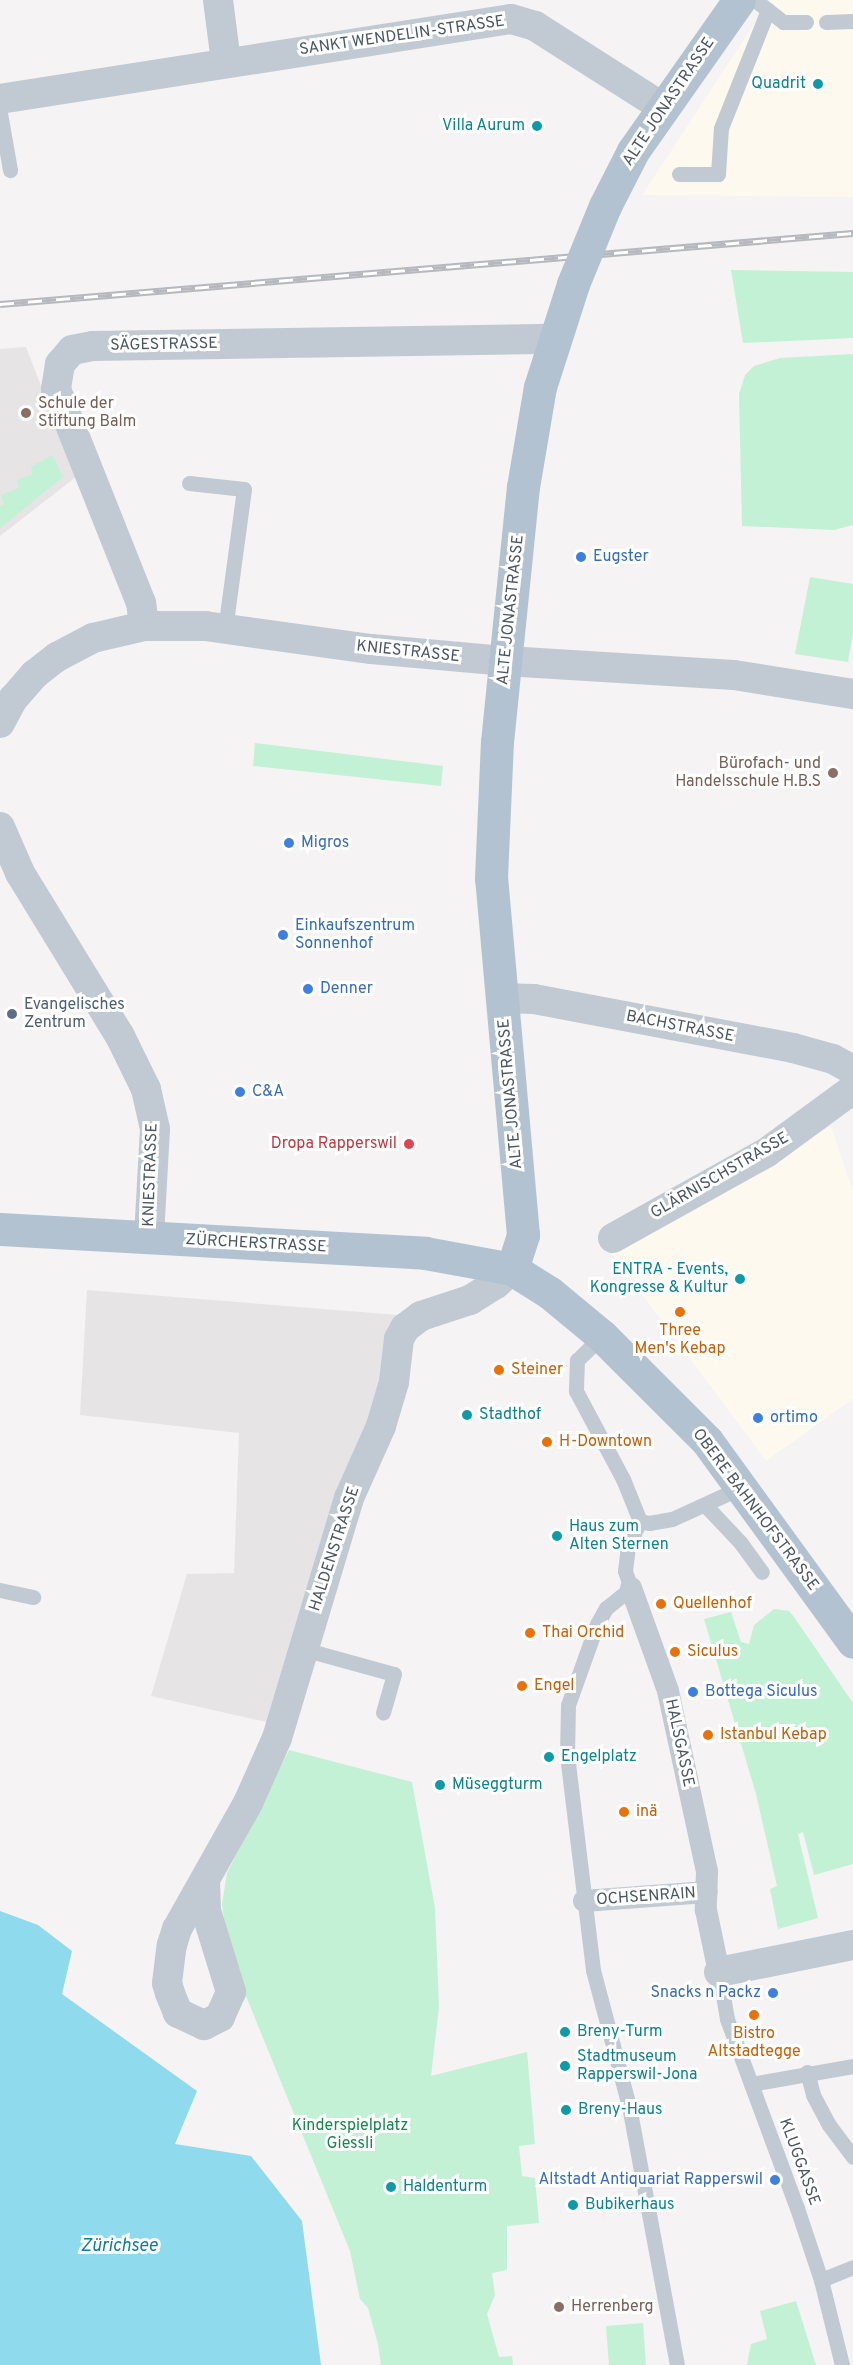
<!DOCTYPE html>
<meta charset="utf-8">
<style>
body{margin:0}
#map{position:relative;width:853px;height:2365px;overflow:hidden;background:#f5f3f3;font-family:Overpass,sans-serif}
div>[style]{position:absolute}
.commercial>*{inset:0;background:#fdf9ef}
.education>*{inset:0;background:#e6e4e5}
.green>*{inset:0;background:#c3f1d5}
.water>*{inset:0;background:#90daee}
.service>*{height:15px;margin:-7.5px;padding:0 7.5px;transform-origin:7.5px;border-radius:7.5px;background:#c1cad2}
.pedestrian>*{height:22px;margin:-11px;padding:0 11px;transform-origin:11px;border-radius:11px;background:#c1cad2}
.minor>*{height:30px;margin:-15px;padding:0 15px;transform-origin:15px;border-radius:15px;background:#c1cad2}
.primary>*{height:33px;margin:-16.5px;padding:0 16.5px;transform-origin:16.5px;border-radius:16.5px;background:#b3c2d1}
.rail>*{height:7px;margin-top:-3.5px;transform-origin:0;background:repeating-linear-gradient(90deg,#fff 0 14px,#b5b8bd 0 28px);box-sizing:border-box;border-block:2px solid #b5b8bd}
.primary-bridge>*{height:33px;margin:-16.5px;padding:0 16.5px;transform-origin:16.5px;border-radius:16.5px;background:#b3c2d1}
.dots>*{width:16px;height:16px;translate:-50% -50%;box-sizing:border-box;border:3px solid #fff;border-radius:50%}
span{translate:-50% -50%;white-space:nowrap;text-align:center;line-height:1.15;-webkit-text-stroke:6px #fff;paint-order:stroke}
.street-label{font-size:16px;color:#4a5661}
.culture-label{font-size:16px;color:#0d838f}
.right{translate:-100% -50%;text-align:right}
.left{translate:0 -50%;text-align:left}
.education-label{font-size:16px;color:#785e54}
.shop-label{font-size:16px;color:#366cbe}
.service-label{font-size:16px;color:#4e5e75}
.health-label{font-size:16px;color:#be3a42}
.food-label{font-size:16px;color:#c56008}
.park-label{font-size:16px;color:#17864f}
.water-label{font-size:18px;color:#0c7c9b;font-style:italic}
</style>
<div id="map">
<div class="commercial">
<div style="clip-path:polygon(770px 0,853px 0,853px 197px,642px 195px)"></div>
<div style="clip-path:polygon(831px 1126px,853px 1192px,853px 1399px,766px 1461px,609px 1250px)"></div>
</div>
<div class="education">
<div style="clip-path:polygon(26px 347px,76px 477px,0 536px,0 349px)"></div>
<div style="clip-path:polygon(87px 1290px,398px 1315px,383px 1396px,275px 1724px,151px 1696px,187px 1574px,234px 1573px,239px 1433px,80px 1415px)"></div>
</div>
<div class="green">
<div style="clip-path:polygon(731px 270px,853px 272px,853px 338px,743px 343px)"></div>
<div style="clip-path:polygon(853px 354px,853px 525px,834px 530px,742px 526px,739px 394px,745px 375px,754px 366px,780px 358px)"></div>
<div style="clip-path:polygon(52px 455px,63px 477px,0 528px,0 506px,4px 504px,1px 495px,19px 488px,17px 480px,32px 474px,31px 467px)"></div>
<div style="clip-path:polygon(810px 577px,853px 584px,853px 633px,848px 662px,795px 654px)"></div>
<div style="clip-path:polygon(255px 743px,443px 766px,441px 786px,253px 766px)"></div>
<div style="clip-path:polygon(774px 1609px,789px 1611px,794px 1617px,853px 1703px,853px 1864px,814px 1875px,803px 1832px,798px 1834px,818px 1918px,778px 1929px,770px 1889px,777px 1886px,756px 1794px,704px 1619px,731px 1612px,741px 1642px,749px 1644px,754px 1625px)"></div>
<div style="clip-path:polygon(289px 1750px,412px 1782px,435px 1908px,439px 2007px,431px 2076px,527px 2052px,535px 2144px,519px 2146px,522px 2176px,535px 2178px,539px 2223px,507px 2226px,507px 2270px,492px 2273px,495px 2295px,487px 2314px,499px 2357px,512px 2356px,513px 2365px,381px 2365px,378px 2344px,368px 2308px,360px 2299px,350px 2251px,228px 1952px,222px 1904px,227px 1873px)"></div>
<div style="clip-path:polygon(796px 2301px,816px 2365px,747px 2365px,751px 2344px,767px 2339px,760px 2311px)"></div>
<div style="clip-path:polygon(643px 2323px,646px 2365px,609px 2365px,606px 2326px)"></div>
</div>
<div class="water">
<div style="clip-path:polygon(0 1911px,38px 1925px,72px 1951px,62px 1994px,197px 2091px,175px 2144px,251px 2156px,302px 2221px,321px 2365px,0 2365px)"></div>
</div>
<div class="service">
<div style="left:755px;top:0;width:36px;rotate:38deg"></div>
<div style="left:783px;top:22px;width:23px"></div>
<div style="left:826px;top:22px;width:27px;rotate:-2deg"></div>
<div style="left:0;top:113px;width:58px;rotate:80deg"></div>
<div style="left:679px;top:174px;width:39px"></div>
<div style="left:718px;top:174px;width:46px;rotate:-86.3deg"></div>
<div style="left:721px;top:128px;width:127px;rotate:-68.3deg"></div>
<div style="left:189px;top:483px;width:55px;rotate:6.2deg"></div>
<div style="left:244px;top:489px;width:141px;rotate:97.7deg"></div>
<div style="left:602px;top:1336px;width:35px;rotate:136deg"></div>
<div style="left:577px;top:1360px;width:31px;rotate:92deg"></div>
<div style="left:576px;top:1391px;width:100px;rotate:61.9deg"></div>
<div style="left:623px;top:1479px;width:45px;rotate:68deg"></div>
<div style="left:705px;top:1505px;width:51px;rotate:46.6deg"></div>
<div style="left:740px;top:1542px;width:37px;rotate:54deg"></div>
<div style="left:640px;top:1521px;width:28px;rotate:116deg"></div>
<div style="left:628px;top:1546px;width:25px;rotate:97deg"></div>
<div style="left:625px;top:1571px;width:18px;rotate:71deg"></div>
<div style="left:631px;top:1588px;width:32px;rotate:141deg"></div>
<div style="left:606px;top:1608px;width:18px;rotate:119deg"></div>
<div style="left:597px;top:1624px;width:86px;rotate:109.7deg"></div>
<div style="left:568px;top:1705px;width:50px;rotate:91.1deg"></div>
<div style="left:567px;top:1755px;width:217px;rotate:83.1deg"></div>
<div style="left:593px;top:1970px;width:141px;rotate:75.2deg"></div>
<div style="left:629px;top:2106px;width:263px;rotate:79.5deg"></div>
<div style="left:640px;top:1521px;width:9px;rotate:13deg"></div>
<div style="left:649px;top:1523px;width:23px;rotate:-10deg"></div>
<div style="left:672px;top:1519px;width:75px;rotate:-24.5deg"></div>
<div style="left:0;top:1590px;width:34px;rotate:12deg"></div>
<div style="left:303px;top:1649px;width:94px;rotate:15.4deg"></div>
<div style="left:394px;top:1674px;width:40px;rotate:106deg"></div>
<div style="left:719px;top:1972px;width:48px;rotate:80.3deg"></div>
<div style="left:727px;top:2019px;width:202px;rotate:69.7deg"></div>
<div style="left:797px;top:2208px;width:76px;rotate:71.6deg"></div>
<div style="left:821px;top:2280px;width:88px;rotate:76.1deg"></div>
<div style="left:807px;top:2072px;width:24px;rotate:75deg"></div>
<div style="left:813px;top:2095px;width:34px;rotate:62deg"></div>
<div style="left:829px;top:2125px;width:40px;rotate:53deg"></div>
<div style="left:751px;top:2084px;width:104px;rotate:-10deg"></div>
<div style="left:821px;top:2280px;width:35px;rotate:-22deg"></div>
</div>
<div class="pedestrian">
<div style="left:631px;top:1588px;width:109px;rotate:70.2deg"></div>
<div style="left:668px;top:1691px;width:185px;rotate:77.8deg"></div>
<div style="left:707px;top:1872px;width:38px;rotate:92deg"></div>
<div style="left:706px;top:1910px;width:63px;rotate:78.2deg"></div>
<div style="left:584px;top:1901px;width:123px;rotate:-4.2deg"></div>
</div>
<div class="minor">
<div style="left:218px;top:0;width:63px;rotate:82.6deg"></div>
<div style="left:0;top:99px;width:517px;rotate:-8.9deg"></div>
<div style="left:511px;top:19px;width:25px;rotate:16deg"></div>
<div style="left:535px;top:26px;width:151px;rotate:32.5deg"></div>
<div style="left:144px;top:626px;width:23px;rotate:-97deg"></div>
<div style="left:141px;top:603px;width:230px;rotate:-111.7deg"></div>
<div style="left:56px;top:389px;width:25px;rotate:-81deg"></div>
<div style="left:60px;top:364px;width:18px;rotate:-49deg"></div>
<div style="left:72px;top:350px;width:21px;rotate:-11deg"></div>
<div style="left:93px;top:346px;width:461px;rotate:-0.9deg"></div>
<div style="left:0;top:723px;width:27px;rotate:-62deg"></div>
<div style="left:13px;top:699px;width:33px;rotate:-49deg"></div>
<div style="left:35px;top:674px;width:28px;rotate:-38deg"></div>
<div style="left:57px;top:657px;width:41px;rotate:-27.8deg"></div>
<div style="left:93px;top:638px;width:52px;rotate:-13.2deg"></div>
<div style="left:144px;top:626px;width:61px"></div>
<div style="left:205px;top:626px;width:168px;rotate:7.9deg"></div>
<div style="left:371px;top:649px;width:136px;rotate:5.1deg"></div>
<div style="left:506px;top:661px;width:228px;rotate:3.5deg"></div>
<div style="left:734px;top:675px;width:121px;rotate:9.1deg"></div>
<div style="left:0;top:827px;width:50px;rotate:66.5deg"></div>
<div style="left:20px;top:873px;width:191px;rotate:58.5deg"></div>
<div style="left:120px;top:1036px;width:59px;rotate:63.9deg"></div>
<div style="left:146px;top:1089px;width:41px;rotate:77.3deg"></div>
<div style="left:155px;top:1129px;width:109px;rotate:93.2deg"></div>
<div style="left:503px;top:998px;width:31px;rotate:2deg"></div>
<div style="left:534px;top:999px;width:264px;rotate:10.7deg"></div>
<div style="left:793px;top:1048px;width:41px;rotate:15.4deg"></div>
<div style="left:833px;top:1059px;width:23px;rotate:29deg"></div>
<div style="left:613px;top:1238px;width:175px;rotate:-29.1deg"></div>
<div style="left:766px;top:1153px;width:108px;rotate:-36.3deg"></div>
<div style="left:205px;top:1881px;width:30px;rotate:88deg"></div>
<div style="left:206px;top:1911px;width:85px;rotate:72.8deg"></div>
<div style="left:231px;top:1992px;width:27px;rotate:114deg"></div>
<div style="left:220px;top:2017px;width:18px;rotate:153deg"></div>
<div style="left:204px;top:2025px;width:29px;rotate:-155deg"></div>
<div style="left:178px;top:2013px;width:22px;rotate:-112deg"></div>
<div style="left:170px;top:1993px;width:10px;rotate:-107deg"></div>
<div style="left:167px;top:1983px;width:38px;rotate:-83deg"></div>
<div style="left:172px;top:1945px;width:17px;rotate:-73deg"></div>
<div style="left:177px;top:1929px;width:145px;rotate:-60.6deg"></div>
<div style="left:248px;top:1803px;width:71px;rotate:-66deg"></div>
<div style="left:277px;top:1738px;width:251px;rotate:-73.3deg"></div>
<div style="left:349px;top:1498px;width:79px;rotate:-66deg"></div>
<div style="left:381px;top:1426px;width:46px;rotate:-73.5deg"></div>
<div style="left:394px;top:1382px;width:43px;rotate:-83.4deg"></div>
<div style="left:399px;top:1339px;width:13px;rotate:-61deg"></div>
<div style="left:405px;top:1328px;width:20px;rotate:-37deg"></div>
<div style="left:421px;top:1316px;width:52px;rotate:-18.1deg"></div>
<div style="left:470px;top:1300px;width:31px;rotate:-32deg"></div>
<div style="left:496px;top:1284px;width:22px;rotate:-43deg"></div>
<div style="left:719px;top:1972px;width:137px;rotate:-11.4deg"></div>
</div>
<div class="primary">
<div style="left:605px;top:206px;width:62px;rotate:-63deg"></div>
<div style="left:633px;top:151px;width:184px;rotate:-54.9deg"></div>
<div style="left:0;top:1229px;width:426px;rotate:3.2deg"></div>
<div style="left:425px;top:1253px;width:88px;rotate:10.4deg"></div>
<div style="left:512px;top:1269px;width:45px;rotate:32.3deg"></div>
<div style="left:550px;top:1293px;width:67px;rotate:39.6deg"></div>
<div style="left:602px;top:1336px;width:148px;rotate:45deg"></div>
<div style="left:707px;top:1441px;width:248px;rotate:54deg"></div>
<div style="left:512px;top:1269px;width:36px;rotate:-72deg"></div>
<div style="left:523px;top:1235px;width:358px;rotate:-95.1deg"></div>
<div style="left:491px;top:878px;width:136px;rotate:-87.5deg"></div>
<div style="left:497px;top:742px;width:256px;rotate:-84.2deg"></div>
<div style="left:523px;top:487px;width:101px;rotate:-80.4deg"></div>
<div style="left:540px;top:387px;width:108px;rotate:-72.2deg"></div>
</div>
<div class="rail">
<div style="left:0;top:304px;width:856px;rotate:-4.76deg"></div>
</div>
<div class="primary-bridge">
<div style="left:573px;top:284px;width:84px;rotate:-67.7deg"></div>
</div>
<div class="dots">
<div style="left:818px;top:84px;background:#0f9aa8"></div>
<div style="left:537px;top:126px;background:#0f9aa8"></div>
<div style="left:26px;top:413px;background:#8d6e63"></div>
<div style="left:581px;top:557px;background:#3f7fe0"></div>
<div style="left:833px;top:773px;background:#8d6e63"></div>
<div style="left:289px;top:843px;background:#3f7fe0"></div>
<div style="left:283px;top:935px;background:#3f7fe0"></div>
<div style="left:308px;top:989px;background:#3f7fe0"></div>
<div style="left:12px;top:1014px;background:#5c6f8a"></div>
<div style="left:240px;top:1092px;background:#3f7fe0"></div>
<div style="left:409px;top:1144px;background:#e0444e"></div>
<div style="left:740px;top:1279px;background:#0f9aa8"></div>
<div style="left:680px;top:1312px;background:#e8710a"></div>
<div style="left:499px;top:1370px;background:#e8710a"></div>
<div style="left:467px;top:1415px;background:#0f9aa8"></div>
<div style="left:758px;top:1418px;background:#3f7fe0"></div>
<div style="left:547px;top:1442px;background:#e8710a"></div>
<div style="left:557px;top:1536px;background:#0f9aa8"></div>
<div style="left:661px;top:1604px;background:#e8710a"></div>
<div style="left:530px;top:1633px;background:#e8710a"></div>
<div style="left:675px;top:1652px;background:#e8710a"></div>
<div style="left:522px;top:1686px;background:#e8710a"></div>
<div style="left:693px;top:1692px;background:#3f7fe0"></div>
<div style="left:708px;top:1735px;background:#e8710a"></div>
<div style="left:549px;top:1757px;background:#0f9aa8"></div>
<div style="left:440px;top:1785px;background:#0f9aa8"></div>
<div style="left:624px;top:1812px;background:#e8710a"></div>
<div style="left:773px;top:1993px;background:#3f7fe0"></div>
<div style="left:754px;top:2015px;background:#e8710a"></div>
<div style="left:565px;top:2032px;background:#0f9aa8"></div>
<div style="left:565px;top:2066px;background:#0f9aa8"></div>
<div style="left:566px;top:2110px;background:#0f9aa8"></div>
<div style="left:775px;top:2180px;background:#3f7fe0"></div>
<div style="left:391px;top:2187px;background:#0f9aa8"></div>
<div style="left:573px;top:2205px;background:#0f9aa8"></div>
<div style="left:559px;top:2307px;background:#8d6e63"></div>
</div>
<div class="street-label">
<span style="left:402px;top:36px;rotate:-8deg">SANKT WENDELIN-STRASSE</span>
<span style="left:669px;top:102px;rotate:-56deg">ALTE JONASTRASSE</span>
<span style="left:164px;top:345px;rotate:-1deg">SÄGESTRASSE</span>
<span style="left:511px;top:610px;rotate:-84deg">ALTE JONASTRASSE</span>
<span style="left:408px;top:652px;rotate:6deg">KNIESTRASSE</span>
<span style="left:680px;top:1027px;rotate:11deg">BACHSTRASSE</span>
<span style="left:511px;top:1094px;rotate:-95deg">ALTE JONASTRASSE</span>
<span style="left:151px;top:1175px;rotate:-88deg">KNIESTRASSE</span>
<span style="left:720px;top:1176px;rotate:-30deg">GLÄRNISCHSTRASSE</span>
<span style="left:256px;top:1244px;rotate:3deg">ZÜRCHERSTRASSE</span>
<span style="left:755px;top:1510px;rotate:53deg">OBERE BAHNHOFSTRASSE</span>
<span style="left:335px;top:1549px;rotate:-72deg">HALDENSTRASSE</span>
<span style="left:679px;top:1743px;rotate:78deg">HALSGASSE</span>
<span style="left:646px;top:1897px;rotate:-4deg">OCHSENRAIN</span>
<span style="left:799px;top:2162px;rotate:70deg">KLUGGASSE</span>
</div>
<div class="culture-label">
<span class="right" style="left:806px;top:84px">Quadrit</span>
<span class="right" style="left:525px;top:126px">Villa Aurum</span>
<span class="right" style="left:728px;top:1279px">ENTRA - Events,<br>Kongresse &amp; Kultur</span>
<span class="left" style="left:479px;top:1415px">Stadthof</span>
<span class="left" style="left:569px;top:1536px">Haus zum<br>Alten Sternen</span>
<span class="left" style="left:561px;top:1757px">Engelplatz</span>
<span class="left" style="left:452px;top:1785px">Müseggturm</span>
<span class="left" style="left:577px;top:2032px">Breny-Turm</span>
<span class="left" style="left:577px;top:2066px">Stadtmuseum<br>Rapperswil-Jona</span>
<span class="left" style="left:578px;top:2110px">Breny-Haus</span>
<span class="left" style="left:403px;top:2187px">Haldenturm</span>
<span class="left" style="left:585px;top:2205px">Bubikerhaus</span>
</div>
<div class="education-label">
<span class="left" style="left:38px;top:413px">Schule der<br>Stiftung Balm</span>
<span class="right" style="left:821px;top:773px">Bürofach- und<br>Handelsschule H.B.S</span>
<span class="left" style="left:571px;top:2307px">Herrenberg</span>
</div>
<div class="shop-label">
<span class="left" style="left:593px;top:557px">Eugster</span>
<span class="left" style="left:301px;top:843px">Migros</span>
<span class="left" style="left:295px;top:935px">Einkaufszentrum<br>Sonnenhof</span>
<span class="left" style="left:320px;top:989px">Denner</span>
<span class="left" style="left:252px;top:1092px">C&amp;A</span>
<span class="left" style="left:770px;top:1418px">ortimo</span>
<span class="left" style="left:705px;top:1692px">Bottega Siculus</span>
<span class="right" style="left:761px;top:1993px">Snacks n Packz</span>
<span class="right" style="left:763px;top:2180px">Altstadt Antiquariat Rapperswil</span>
</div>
<div class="service-label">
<span class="left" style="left:24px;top:1014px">Evangelisches<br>Zentrum</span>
</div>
<div class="health-label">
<span class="right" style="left:397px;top:1144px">Dropa Rapperswil</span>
</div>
<div class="food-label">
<span style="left:680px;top:1340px">Three<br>Men's Kebap</span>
<span class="left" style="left:511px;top:1370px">Steiner</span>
<span class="left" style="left:559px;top:1442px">H-Downtown</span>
<span class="left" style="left:673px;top:1604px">Quellenhof</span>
<span class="left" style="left:542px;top:1633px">Thai Orchid</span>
<span class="left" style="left:687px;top:1652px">Siculus</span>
<span class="left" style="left:534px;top:1686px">Engel</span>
<span class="left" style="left:720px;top:1735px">Istanbul Kebap</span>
<span class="left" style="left:636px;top:1812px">inä</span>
<span style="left:754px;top:2043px">Bistro<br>Altstadtegge</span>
</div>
<div class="park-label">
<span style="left:350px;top:2135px">Kinderspielplatz<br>Giessli</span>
</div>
<div class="water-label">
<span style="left:119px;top:2247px">Zürichsee</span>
</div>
</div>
